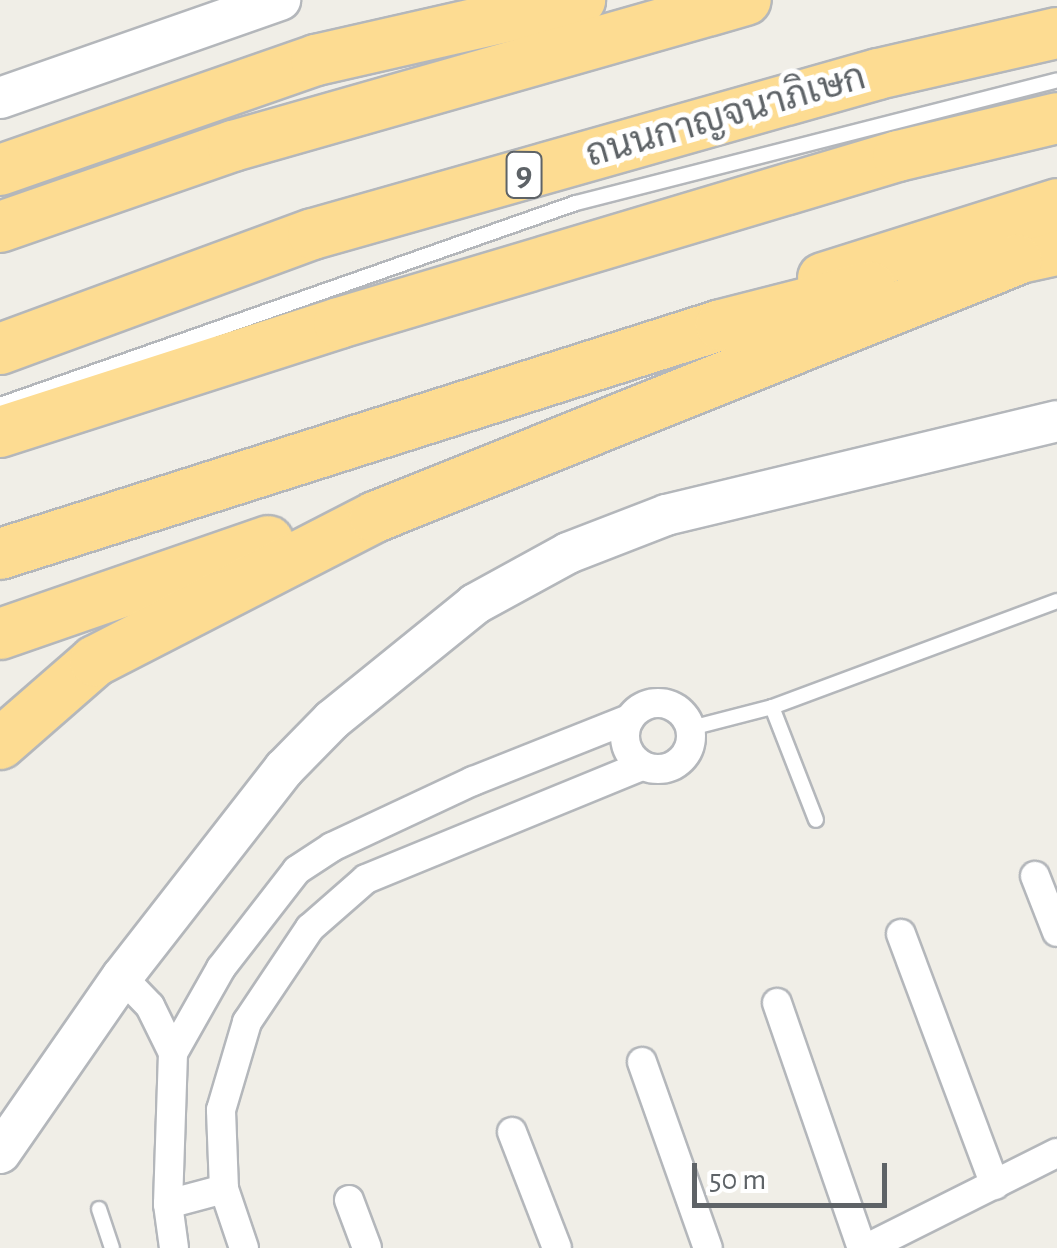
<!DOCTYPE html>
<meta charset="utf-8">
<style>
body{margin:0}
#map{position:relative;width:1057px;height:1248px;overflow:hidden;background:#f0eee7;font-family:"Alegreya Sans",Sarabun,sans-serif}
div>[style]{position:absolute}
.roads{filter:drop-shadow(2px 0 #b4b7bb) drop-shadow(-2px 0 #b4b7bb) drop-shadow(0 2px #b4b7bb) drop-shadow(0 -2px #b4b7bb)}
.lane>*{height:14px;margin:-7px;padding:0 7px;transform-origin:7px;border-radius:7px;background:#fff}
.street>*{height:28px;margin:-14px;padding:0 14px;transform-origin:14px;border-radius:14px;background:#fff}
.street>.ring{margin:-14px;padding:0;box-sizing:content-box;background:none;border:28px solid #fff;border-radius:50%}
.secondary>*{height:40px;margin:-20px;padding:0 20px;transform-origin:20px;border-radius:20px;background:#fff}
.highway>*{height:50px;margin:-25px;padding:0 25px;transform-origin:25px;border-radius:25px;background:#fddc92}
span{translate:-50% -50%;white-space:nowrap;text-align:center;line-height:1.15;-webkit-text-stroke:10px #fff;paint-order:stroke}
.shield-label span{padding:2px 8px;background:#fff;border:2px solid;border-radius:8px;-webkit-text-stroke-width:0}
.shield-label{font-size:35px;color:#5e6367;font-weight:700}
.street-label{font-size:38px;color:#5e6367}
.scale{position:absolute;left:692px;top:1163px;width:195px;height:45px;box-sizing:border-box;border:5px solid #5e6367;border-top:0;padding-left:12px;font-size:30px;line-height:35px;white-space:nowrap;color:#5e6367;-webkit-text-stroke:8px #fff;paint-order:stroke}
</style>
<div id="map">
<div class="roads">
<div class="lane">
<div style="left:0;top:405px;width:610px;rotate:-19.33deg"></div>
<div style="left:576px;top:203px;width:496px;rotate:-14.3deg"></div>
<div style="left:772px;top:707px;width:121px;rotate:68.7deg"></div>
<div style="left:691px;top:728px;width:84px;rotate:-14.5deg"></div>
<div style="left:772px;top:707px;width:304px;rotate:-20.4deg"></div>
<div style="left:99px;top:1209px;width:41px;rotate:71.6deg"></div>
</div>
<div class="street">
<div class="ring" style="left:625px;top:703px;width:38px;height:38px"></div>
<div style="left:1035px;top:876px;width:60px;rotate:68.6deg"></div>
<div style="left:901px;top:934px;width:268px;rotate:69.5deg"></div>
<div style="left:122px;top:977px;width:40px;rotate:46deg"></div>
<div style="left:150px;top:1006px;width:52px;rotate:63.9deg"></div>
<div style="left:173px;top:1053px;width:151px;rotate:91.9deg"></div>
<div style="left:168px;top:1204px;width:44px;rotate:82.2deg"></div>
<div style="left:777px;top:1003px;width:259px;rotate:70.9deg"></div>
<div style="left:173px;top:1053px;width:98px;rotate:-60.5deg"></div>
<div style="left:221px;top:968px;width:124px;rotate:-52.2deg"></div>
<div style="left:297px;top:870px;width:42px;rotate:-33.3deg"></div>
<div style="left:332px;top:847px;width:156px;rotate:-25.1deg"></div>
<div style="left:473px;top:781px;width:168px;rotate:-21.7deg"></div>
<div style="left:642px;top:1062px;width:197px;rotate:70.5deg"></div>
<div style="left:512px;top:1132px;width:124px;rotate:68.8deg"></div>
<div style="left:349px;top:1200px;width:51px;rotate:69.4deg"></div>
<div style="left:168px;top:1204px;width:58px;rotate:-15deg"></div>
<div style="left:244px;top:1248px;width:62px;rotate:-108.7deg"></div>
<div style="left:224px;top:1189px;width:79px;rotate:-92.2deg"></div>
<div style="left:221px;top:1110px;width:92px;rotate:-73.5deg"></div>
<div style="left:247px;top:1022px;width:113px;rotate:-56.2deg"></div>
<div style="left:310px;top:928px;width:74px;rotate:-41.2deg"></div>
<div style="left:366px;top:879px;width:297px;rotate:-22.3deg"></div>
<div style="left:867px;top:1248px;width:212px;rotate:-26.6deg"></div>
</div>
<div class="secondary">
<div style="left:0;top:98px;width:297px;rotate:-19.3deg"></div>
<div style="left:0;top:1153px;width:214px;rotate:-55.3deg"></div>
<div style="left:122px;top:977px;width:264px;rotate:-52.1deg"></div>
<div style="left:284px;top:769px;width:69px;rotate:-45.6deg"></div>
<div style="left:332px;top:720px;width:184px;rotate:-39deg"></div>
<div style="left:475px;top:604px;width:106px;rotate:-28.7deg"></div>
<div style="left:568px;top:553px;width:105px;rotate:-21.2deg"></div>
<div style="left:666px;top:515px;width:402px;rotate:-13.5deg"></div>
</div>
<div class="highway">
<div style="left:0;top:170px;width:335px;rotate:-19.2deg"></div>
<div style="left:316px;top:60px;width:271px;rotate:-12.8deg"></div>
<div style="left:0;top:227px;width:247px;rotate:-19.2deg"></div>
<div style="left:233px;top:146px;width:533px;rotate:-15.89deg"></div>
<div style="left:983px;top:266px;width:76px;rotate:-12.2deg"></div>
<div style="left:823px;top:278px;width:245px;rotate:-17.5deg"></div>
<div style="left:0;top:349px;width:333px;rotate:-20.2deg"></div>
<div style="left:313px;top:234px;width:587px;rotate:-15.81deg"></div>
<div style="left:878px;top:74px;width:184px;rotate:-12.9deg"></div>
<div style="left:0;top:432px;width:356px;rotate:-17.8deg"></div>
<div style="left:339px;top:323px;width:583px;rotate:-16.63deg"></div>
<div style="left:898px;top:156px;width:163px;rotate:-13.4deg"></div>
<div style="left:0;top:554px;width:756px;rotate:-17.62deg"></div>
<div style="left:721px;top:325px;width:154px;rotate:-14.3deg"></div>
<div style="left:0;top:634px;width:284px;rotate:-19.1deg"></div>
<div style="left:0;top:744px;width:126px;rotate:-41.1deg"></div>
<div style="left:95px;top:661px;width:315px;rotate:-27.2deg"></div>
<div style="left:375px;top:517px;width:691px;rotate:-21.85deg"></div>
</div>
</div>
<div class="shield-label">
<span style="left:524px;top:175px">9</span>
</div>
<div class="street-label">
<span style="left:726px;top:117px;rotate:-16deg">ถนนกาญจนาภิเษก</span>
</div>
<div class="scale">50 m</div>
</div>
